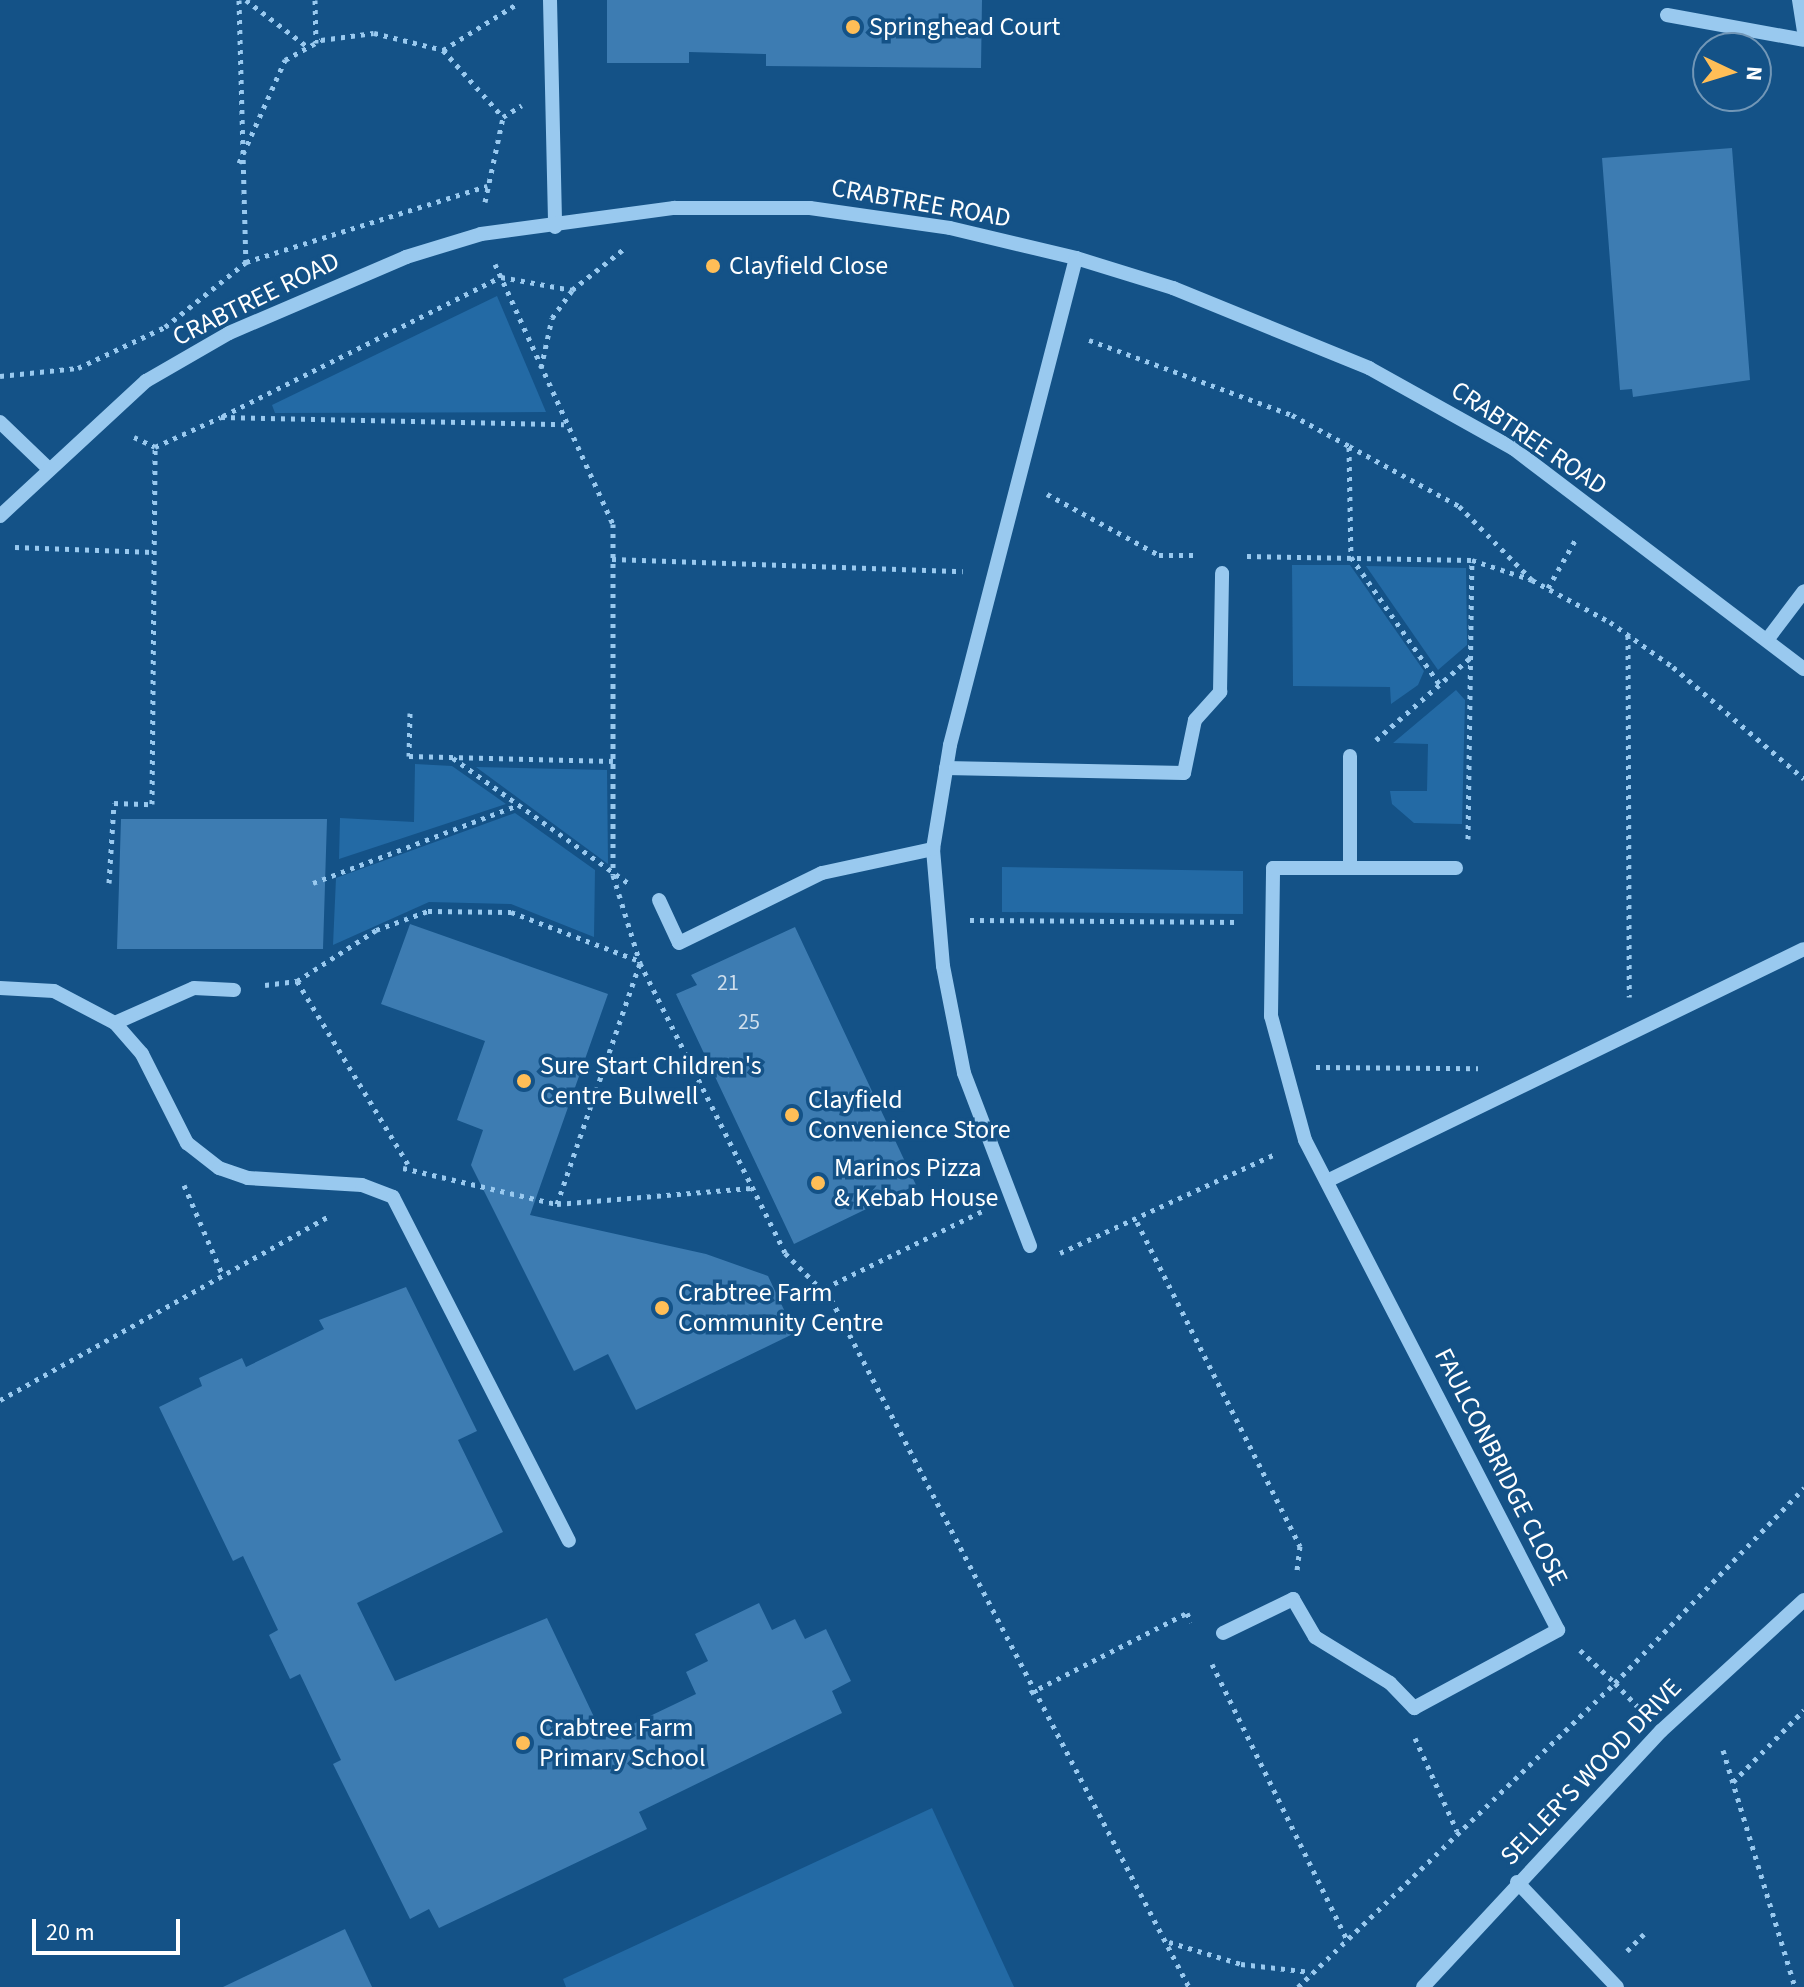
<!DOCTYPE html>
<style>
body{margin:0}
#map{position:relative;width:1804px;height:1987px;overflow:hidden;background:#145287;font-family:"Source Sans 3",sans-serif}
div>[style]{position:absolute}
.green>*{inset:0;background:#236aa5}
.building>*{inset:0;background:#3d7cb2}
.path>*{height:5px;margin-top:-2.5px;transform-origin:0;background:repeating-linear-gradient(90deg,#99c9ef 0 4px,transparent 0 10px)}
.minor>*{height:14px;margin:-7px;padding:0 7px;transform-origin:7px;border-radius:7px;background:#99c9ef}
.dots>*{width:22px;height:22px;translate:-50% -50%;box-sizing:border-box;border:4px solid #145287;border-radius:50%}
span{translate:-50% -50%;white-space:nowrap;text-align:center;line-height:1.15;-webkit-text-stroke:7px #145287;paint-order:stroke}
.number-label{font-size:22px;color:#cedeec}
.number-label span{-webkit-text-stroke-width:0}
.poi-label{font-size:26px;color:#fff}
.left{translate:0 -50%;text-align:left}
.street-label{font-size:26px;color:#fff}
.north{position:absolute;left:1692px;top:32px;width:80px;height:80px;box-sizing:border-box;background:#145287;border:2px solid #7297b7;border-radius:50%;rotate:94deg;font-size:22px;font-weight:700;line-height:32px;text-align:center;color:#fff}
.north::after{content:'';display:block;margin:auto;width:28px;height:36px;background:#ffbe57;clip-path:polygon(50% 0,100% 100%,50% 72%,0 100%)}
.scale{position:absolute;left:32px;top:1919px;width:148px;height:36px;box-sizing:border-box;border:4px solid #fff;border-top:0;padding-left:10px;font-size:24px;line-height:28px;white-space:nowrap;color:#fff;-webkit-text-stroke:6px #145287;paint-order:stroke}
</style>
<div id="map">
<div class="green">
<div style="clip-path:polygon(497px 296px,546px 412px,275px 413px,272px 405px)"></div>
<div style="clip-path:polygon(1292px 565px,1350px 565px,1424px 671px,1418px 685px,1391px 704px,1390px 687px,1293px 686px)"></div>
<div style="clip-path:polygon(1366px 566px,1466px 568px,1467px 645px,1438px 670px)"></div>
<div style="clip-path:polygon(1456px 690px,1465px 700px,1462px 824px,1414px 823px,1392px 804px,1390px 791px,1427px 791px,1428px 744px,1393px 743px)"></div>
<div style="clip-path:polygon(415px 764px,452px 766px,506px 804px,339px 859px,340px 818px,414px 822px)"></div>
<div style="clip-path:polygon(476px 767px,607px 770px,608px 864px)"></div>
<div style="clip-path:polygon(515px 813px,595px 870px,594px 937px,511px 904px,429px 902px,333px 945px,336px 878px)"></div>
<div style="clip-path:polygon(1002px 867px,1243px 871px,1243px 914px,1002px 912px)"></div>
<div style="clip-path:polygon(932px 1808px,1014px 1987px,566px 1987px,563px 1979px)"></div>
</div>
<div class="building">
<div style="clip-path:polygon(607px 0,982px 0,981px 68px,766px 66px,766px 54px,689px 52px,689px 63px,607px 63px)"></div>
<div style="clip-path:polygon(1732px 148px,1750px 380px,1633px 397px,1632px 389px,1620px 390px,1602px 158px)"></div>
<div style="clip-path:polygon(121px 819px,327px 819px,323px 949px,117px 949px)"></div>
<div style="clip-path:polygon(410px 924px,608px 994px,530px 1215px,706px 1254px,768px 1276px,795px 1333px,636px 1410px,608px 1354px,574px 1371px,471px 1165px,483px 1130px,457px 1120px,485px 1041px,381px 1004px)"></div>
<div style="clip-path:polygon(795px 927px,916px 1185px,794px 1244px,676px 994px,697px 985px,691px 975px)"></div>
<div style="clip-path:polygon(406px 1287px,477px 1431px,458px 1440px,503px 1532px,357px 1603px,395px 1681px,547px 1618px,604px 1738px,696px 1694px,686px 1672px,708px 1661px,695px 1634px,759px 1603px,772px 1630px,795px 1619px,805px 1639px,826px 1629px,851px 1681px,832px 1691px,842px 1713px,639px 1812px,647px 1829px,439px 1928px,429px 1909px,410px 1919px,333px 1764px,341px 1760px,300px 1674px,290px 1679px,269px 1635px,278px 1630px,243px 1556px,233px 1561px,159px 1407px,202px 1386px,199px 1378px,242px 1358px,246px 1367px,324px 1329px,319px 1320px)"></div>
<div style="clip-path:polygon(345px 1929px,372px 1987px,223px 1987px)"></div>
</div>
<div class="path">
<div style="left:239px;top:0;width:262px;rotate:88.5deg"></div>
<div style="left:246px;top:0;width:78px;rotate:37.2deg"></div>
<div style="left:315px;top:0;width:43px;rotate:88.7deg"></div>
<div style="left:443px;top:50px;width:87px;rotate:-31.9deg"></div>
<div style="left:239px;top:163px;width:113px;rotate:-65.9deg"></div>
<div style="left:285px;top:60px;width:41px;rotate:-29.1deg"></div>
<div style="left:321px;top:40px;width:53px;rotate:-7.5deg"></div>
<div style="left:374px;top:33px;width:71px;rotate:13.8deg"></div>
<div style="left:443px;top:50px;width:90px;rotate:48.2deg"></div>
<div style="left:485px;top:202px;width:87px;rotate:-78deg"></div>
<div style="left:503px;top:117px;width:22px;rotate:-32deg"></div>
<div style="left:495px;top:264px;width:286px;rotate:65.6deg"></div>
<div style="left:613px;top:524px;width:351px;rotate:90deg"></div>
<div style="left:613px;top:875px;width:92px;rotate:72.9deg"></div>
<div style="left:640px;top:963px;width:324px;rotate:63.4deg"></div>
<div style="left:785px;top:1253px;width:65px;rotate:45deg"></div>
<div style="left:831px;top:1299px;width:776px;rotate:62.51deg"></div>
<div style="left:1089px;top:340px;width:216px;rotate:20.3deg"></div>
<div style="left:1292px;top:415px;width:65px;rotate:28.5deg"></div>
<div style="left:1349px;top:446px;width:125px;rotate:28.6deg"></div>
<div style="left:1459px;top:506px;width:104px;rotate:45.4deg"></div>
<div style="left:541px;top:368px;width:51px;rotate:-77.6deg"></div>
<div style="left:552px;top:318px;width:34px;rotate:-54deg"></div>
<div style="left:572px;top:290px;width:68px;rotate:-38.4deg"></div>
<div style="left:0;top:376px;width:78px;rotate:-5.9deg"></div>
<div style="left:78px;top:368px;width:96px;rotate:-25.2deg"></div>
<div style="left:165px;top:327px;width:104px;rotate:-38.7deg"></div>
<div style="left:246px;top:262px;width:253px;rotate:-17.5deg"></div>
<div style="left:223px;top:416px;width:311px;rotate:-26.6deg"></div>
<div style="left:501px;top:277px;width:72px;rotate:10.4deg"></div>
<div style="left:134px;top:437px;width:23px;rotate:25deg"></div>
<div style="left:155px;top:447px;width:72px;rotate:-24.4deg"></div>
<div style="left:221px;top:417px;width:343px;rotate:1.2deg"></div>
<div style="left:1349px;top:447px;width:110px;rotate:89deg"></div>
<div style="left:1351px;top:557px;width:156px;rotate:55.2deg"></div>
<div style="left:1047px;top:494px;width:128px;rotate:28.6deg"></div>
<div style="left:1159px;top:555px;width:38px"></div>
<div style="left:15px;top:547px;width:139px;rotate:2.1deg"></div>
<div style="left:1247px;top:556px;width:225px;rotate:1deg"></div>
<div style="left:1472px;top:560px;width:63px;rotate:18.4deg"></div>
<div style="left:1532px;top:580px;width:89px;rotate:28.3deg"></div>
<div style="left:1610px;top:622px;width:77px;rotate:35.5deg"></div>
<div style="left:1673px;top:667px;width:172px;rotate:40.5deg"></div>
<div style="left:612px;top:559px;width:351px;rotate:2deg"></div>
<div style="left:1548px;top:588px;width:59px;rotate:-60.4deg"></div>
<div style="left:1628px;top:635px;width:362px;rotate:89.8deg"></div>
<div style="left:410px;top:713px;width:43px;rotate:91.3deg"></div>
<div style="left:409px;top:756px;width:204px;rotate:1.4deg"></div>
<div style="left:1376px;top:740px;width:126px;rotate:-41.1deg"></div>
<div style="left:453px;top:758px;width:219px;rotate:35.5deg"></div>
<div style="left:1468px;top:839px;width:279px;rotate:-89.2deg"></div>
<div style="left:109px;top:883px;width:80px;rotate:-86.4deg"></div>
<div style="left:114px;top:803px;width:38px;rotate:2deg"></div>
<div style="left:152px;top:804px;width:357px;rotate:-89.5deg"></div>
<div style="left:313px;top:883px;width:219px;rotate:-20.8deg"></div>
<div style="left:970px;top:920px;width:270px;rotate:0.4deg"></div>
<div style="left:297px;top:981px;width:214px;rotate:58.8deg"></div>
<div style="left:265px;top:985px;width:32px;rotate:-7deg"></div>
<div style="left:297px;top:981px;width:94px;rotate:-32.8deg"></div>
<div style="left:376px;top:930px;width:55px;rotate:-20.1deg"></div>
<div style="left:428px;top:911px;width:83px;rotate:0.7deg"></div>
<div style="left:511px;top:912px;width:140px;rotate:20.9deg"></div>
<div style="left:1316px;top:1067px;width:162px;rotate:0.4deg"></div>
<div style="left:403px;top:1168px;width:158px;rotate:13.2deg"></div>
<div style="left:557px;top:1204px;width:195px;rotate:-4.7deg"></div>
<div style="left:184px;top:1185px;width:99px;rotate:66.8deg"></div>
<div style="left:557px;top:1204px;width:255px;rotate:-71deg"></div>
<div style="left:1137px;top:1222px;width:363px;rotate:63.3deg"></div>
<div style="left:1300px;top:1546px;width:24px;rotate:97deg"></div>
<div style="left:1060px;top:1253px;width:237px;rotate:-24.7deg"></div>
<div style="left:825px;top:1288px;width:177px;rotate:-26.1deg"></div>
<div style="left:0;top:1400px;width:375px;rotate:-29.2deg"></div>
<div style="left:1580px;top:1650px;width:48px;rotate:43.3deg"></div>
<div style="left:1615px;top:1683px;width:272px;rotate:-45.9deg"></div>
<div style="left:1212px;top:1664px;width:306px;rotate:63.9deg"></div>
<div style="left:1030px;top:1693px;width:176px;rotate:-27deg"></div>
<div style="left:1187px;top:1613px;width:10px;rotate:66deg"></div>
<div style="left:1415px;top:1738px;width:102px;rotate:65.7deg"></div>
<div style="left:1723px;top:1750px;width:248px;rotate:73.1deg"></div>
<div style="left:1733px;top:1782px;width:101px;rotate:-45.4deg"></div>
<div style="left:1169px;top:1942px;width:75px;rotate:17deg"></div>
<div style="left:1241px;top:1964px;width:70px;rotate:6.5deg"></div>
<div style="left:1627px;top:1951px;width:24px;rotate:-45deg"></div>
<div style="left:1298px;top:1987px;width:439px;rotate:-43.8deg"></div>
<div style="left:1615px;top:1683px;width:35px;rotate:46deg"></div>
</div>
<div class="minor">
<div style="left:550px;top:0;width:227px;rotate:88.7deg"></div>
<div style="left:1799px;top:0;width:30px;rotate:81deg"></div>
<div style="left:1667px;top:15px;width:139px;rotate:10.3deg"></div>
<div style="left:0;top:422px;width:66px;rotate:43.8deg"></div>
<div style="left:0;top:516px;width:199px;rotate:-42.8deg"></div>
<div style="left:146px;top:381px;width:96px;rotate:-30deg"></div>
<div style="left:229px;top:333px;width:193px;rotate:-23.2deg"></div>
<div style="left:406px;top:257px;width:78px;rotate:-17deg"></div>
<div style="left:481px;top:234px;width:195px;rotate:-7.7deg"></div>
<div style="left:674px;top:208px;width:136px"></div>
<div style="left:810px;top:208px;width:141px;rotate:8.1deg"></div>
<div style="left:950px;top:228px;width:130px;rotate:13.4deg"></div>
<div style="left:1076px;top:258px;width:102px;rotate:17.2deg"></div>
<div style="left:1173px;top:288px;width:212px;rotate:22.2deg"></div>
<div style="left:1369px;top:368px;width:166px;rotate:29.2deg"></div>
<div style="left:1514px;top:449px;width:364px;rotate:37.2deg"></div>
<div style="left:1767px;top:640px;width:61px;rotate:-52.9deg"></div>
<div style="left:946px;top:768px;width:238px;rotate:1.2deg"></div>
<div style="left:1184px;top:773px;width:54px;rotate:-78.3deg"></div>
<div style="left:1195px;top:720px;width:38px;rotate:-48deg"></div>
<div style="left:1220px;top:692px;width:119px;rotate:-89deg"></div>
<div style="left:1350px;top:866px;width:110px;rotate:-90deg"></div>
<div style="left:659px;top:900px;width:47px;rotate:65.1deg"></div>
<div style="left:679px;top:943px;width:159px;rotate:-26.1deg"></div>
<div style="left:822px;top:873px;width:114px;rotate:-12.2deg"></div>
<div style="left:0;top:988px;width:54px;rotate:3.2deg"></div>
<div style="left:54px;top:991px;width:69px;rotate:27.7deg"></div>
<div style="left:115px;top:1023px;width:41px;rotate:48.9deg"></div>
<div style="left:142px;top:1054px;width:100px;rotate:63.2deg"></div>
<div style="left:187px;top:1143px;width:41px;rotate:38deg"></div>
<div style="left:219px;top:1168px;width:31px;rotate:19deg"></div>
<div style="left:248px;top:1178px;width:114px;rotate:3.5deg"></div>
<div style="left:362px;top:1185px;width:33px;rotate:21deg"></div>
<div style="left:393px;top:1197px;width:386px;rotate:62.9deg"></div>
<div style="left:115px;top:1023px;width:86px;rotate:-23.9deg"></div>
<div style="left:194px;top:988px;width:40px;rotate:2.9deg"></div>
<div style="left:1327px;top:1181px;width:530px;rotate:-25.94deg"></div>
<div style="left:1030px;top:1246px;width:185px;rotate:-110.9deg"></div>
<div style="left:964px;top:1073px;width:109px;rotate:-101.1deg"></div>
<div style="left:943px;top:966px;width:117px;rotate:-94.9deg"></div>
<div style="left:933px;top:849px;width:105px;rotate:-80.7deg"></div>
<div style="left:950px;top:745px;width:503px;rotate:-75.49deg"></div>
<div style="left:1223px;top:1633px;width:78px;rotate:-25.9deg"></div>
<div style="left:1293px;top:1599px;width:44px;rotate:59.9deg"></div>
<div style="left:1315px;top:1637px;width:88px;rotate:31.5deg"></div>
<div style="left:1390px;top:1683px;width:35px;rotate:46deg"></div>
<div style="left:1414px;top:1708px;width:164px;rotate:-28.4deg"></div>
<div style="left:1558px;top:1630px;width:551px;rotate:-117.31deg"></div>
<div style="left:1305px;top:1140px;width:129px;rotate:-105.3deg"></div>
<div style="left:1271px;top:1016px;width:148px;rotate:-89.2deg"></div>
<div style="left:1273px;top:868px;width:183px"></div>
<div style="left:1517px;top:1882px;width:145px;rotate:46.4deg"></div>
<div style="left:1423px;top:1987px;width:350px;rotate:-47.1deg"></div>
<div style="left:1661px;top:1731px;width:194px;rotate:-42.5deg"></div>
</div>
<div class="dots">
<div style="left:853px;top:27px;background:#ffbe57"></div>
<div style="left:713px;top:266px;background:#ffbe57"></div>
<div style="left:524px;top:1081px;background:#ffbe57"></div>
<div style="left:792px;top:1115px;background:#ffbe57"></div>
<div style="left:818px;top:1183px;background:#ffbe57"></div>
<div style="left:662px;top:1308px;background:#ffbe57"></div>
<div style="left:523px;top:1743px;background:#ffbe57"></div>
</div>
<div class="number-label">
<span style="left:728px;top:984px">21</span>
<span style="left:749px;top:1023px">25</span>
</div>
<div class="poi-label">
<span class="left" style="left:869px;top:27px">Springhead Court</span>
<span class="left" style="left:729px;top:266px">Clayfield Close</span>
<span class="left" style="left:540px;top:1081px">Sure Start Children's<br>Centre Bulwell</span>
<span class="left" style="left:808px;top:1115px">Clayfield<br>Convenience Store</span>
<span class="left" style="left:834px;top:1183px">Marinos Pizza<br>&amp; Kebab House</span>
<span class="left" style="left:678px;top:1308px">Crabtree Farm<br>Community Centre</span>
<span class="left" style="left:539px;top:1743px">Crabtree Farm<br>Primary School</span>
</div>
<div class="street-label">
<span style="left:921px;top:203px;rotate:10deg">CRABTREE ROAD</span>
<span style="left:256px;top:299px;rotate:-26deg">CRABTREE ROAD</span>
<span style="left:1529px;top:438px;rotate:34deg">CRABTREE ROAD</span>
<span style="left:1501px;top:1467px;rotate:63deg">FAULCONBRIDGE CLOSE</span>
<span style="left:1591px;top:1772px;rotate:-46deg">SELLER'S WOOD DRIVE</span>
</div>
<div class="north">N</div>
<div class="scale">20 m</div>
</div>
